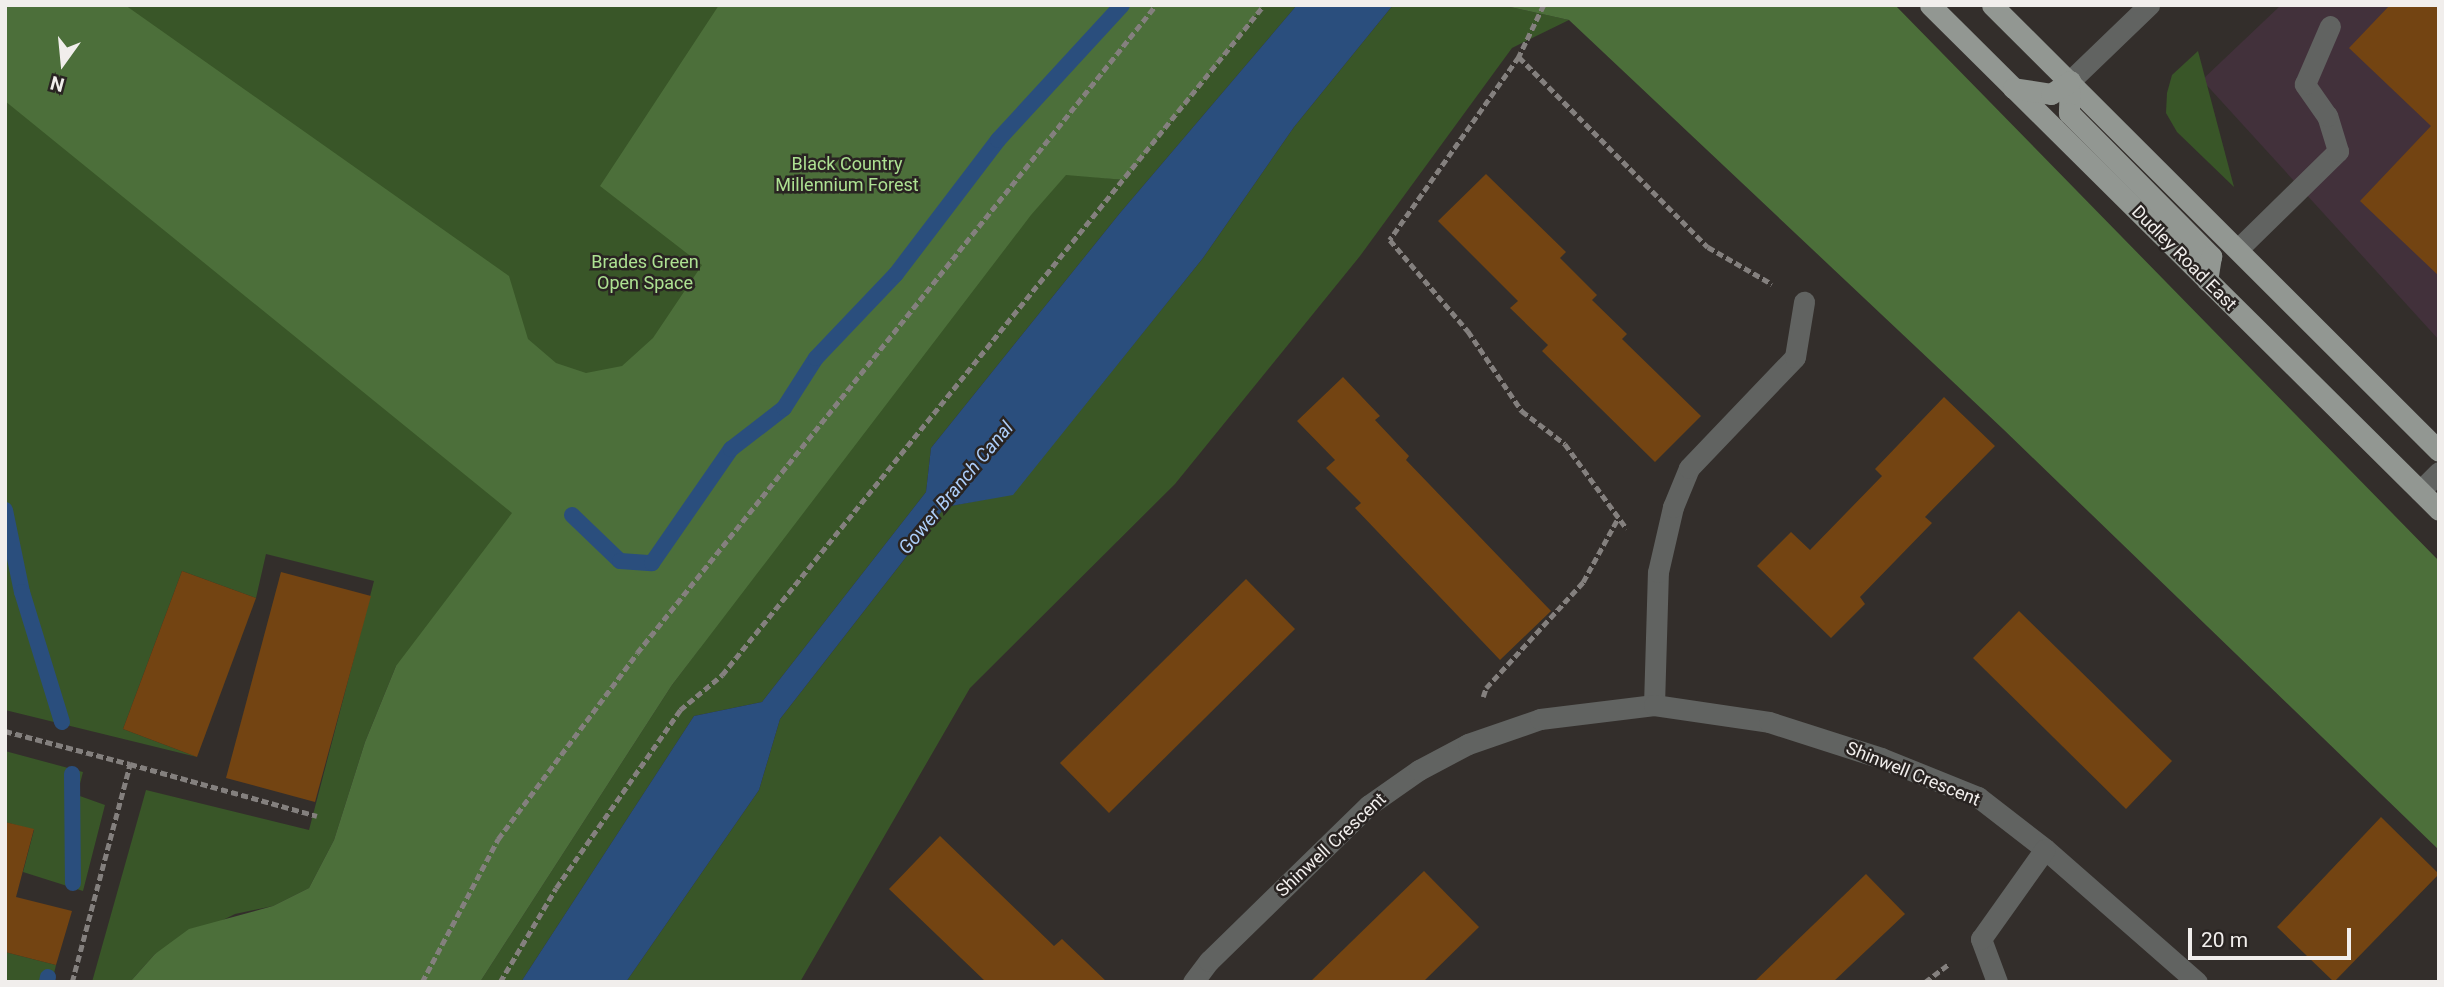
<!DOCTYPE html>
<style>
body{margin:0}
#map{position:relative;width:2444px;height:987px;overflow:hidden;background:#332e2b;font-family:Roboto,sans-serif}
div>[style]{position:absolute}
.industrial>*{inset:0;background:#42313b}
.green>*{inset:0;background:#395628}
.forest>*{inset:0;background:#4c6f3a}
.water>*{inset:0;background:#2a4e7d}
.stream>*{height:16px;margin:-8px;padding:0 8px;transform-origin:8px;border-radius:8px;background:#2a4e7d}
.building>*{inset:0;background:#734412}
.path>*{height:4.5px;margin-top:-2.25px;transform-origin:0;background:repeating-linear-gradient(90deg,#84807e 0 7px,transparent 0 10.5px)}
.minor>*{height:21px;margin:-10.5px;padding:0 10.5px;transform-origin:10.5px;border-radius:10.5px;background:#616361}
.major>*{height:21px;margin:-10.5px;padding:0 10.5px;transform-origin:10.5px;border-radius:10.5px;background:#929792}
span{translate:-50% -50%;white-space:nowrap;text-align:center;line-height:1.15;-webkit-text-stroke:5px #292422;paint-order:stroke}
.park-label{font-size:18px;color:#ade192}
.street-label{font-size:18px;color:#f1eeec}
.water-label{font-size:19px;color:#adcefa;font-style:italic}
.frame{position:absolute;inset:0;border:7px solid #f1eeec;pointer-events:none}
.north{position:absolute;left:28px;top:28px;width:70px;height:70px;-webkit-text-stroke:5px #292422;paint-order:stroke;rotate:195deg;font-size:19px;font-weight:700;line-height:28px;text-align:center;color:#f1eeec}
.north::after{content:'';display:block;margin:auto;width:24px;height:32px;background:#f1eeec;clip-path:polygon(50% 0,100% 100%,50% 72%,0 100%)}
.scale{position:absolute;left:2188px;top:928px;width:163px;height:32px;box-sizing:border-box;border:4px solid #f1eeec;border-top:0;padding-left:9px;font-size:21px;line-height:24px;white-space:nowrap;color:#f1eeec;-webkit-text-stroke:5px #292422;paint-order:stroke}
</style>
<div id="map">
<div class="industrial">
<div style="clip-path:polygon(2281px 5px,2439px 5px,2439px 340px,2202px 80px)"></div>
</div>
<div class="green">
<div style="clip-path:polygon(5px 5px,1212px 5px,1066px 174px,1125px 180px,1264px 5px,1297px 5px,1120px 213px,931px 448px,926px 492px,762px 702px,694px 716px,521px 982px,480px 982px,672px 685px,700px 648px,396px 666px,365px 742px,334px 840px,309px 888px,273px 906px,235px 914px,155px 954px,130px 982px,92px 982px,146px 790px,309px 830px,374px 581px,266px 554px,256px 598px,182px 571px,123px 729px,197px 757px,5px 710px)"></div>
<div style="clip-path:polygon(1393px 5px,1501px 5px,1569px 20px,1512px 48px,1360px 256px,1175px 484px,970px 688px,800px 982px,626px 982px,759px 790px,780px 719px,945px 507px,1013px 494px,1203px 258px,1294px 127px)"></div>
<div style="clip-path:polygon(2198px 51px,2234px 187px,2177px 132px,2166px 113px,2167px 93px,2172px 75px)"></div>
<div style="clip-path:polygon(5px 751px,83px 772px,77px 795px,105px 805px,83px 891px,23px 872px,34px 830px,5px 822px)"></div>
<div style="clip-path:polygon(5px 952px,56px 965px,52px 982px,5px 982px)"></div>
</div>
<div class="forest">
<div style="clip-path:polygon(7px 5px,125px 5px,509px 276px,528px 339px,556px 363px,586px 373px,622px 366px,653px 338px,702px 265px,600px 186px,719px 5px,1264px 5px,1125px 180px,1066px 175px,1031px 215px,672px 685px,480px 982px,130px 982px,155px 954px,189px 929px,273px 906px,309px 888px,334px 840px,365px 742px,396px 666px,512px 513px,5px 101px)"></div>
<div style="clip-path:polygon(1501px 5px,1895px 5px,2439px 561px,2439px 850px,2003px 429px,1569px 20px)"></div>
</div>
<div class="water">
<div style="clip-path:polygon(1297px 5px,1393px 5px,1294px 127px,1203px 258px,1013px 495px,945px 507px,780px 719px,759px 790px,626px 982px,521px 982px,694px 716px,762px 702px,926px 492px,931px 448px,1120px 213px)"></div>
</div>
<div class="stream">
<div style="left:5px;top:510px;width:84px;rotate:78.3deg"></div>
<div style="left:22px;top:592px;width:136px;rotate:72.9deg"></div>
<div style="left:572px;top:515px;width:66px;rotate:43.8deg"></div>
<div style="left:620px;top:561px;width:32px;rotate:4deg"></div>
<div style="left:652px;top:563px;width:139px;rotate:-55.3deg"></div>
<div style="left:731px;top:449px;width:67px;rotate:-37.7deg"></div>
<div style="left:784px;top:408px;width:59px;rotate:-57.4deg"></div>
<div style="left:816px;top:358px;width:116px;rotate:-46.4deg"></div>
<div style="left:896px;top:274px;width:168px;rotate:-52.7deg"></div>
<div style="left:998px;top:140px;width:183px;rotate:-47.4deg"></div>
<div style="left:72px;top:774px;width:109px;rotate:89.5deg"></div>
<div style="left:47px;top:982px;width:5px;rotate:-79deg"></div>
</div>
<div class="building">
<div style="clip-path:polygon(2390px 5px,2439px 5px,2439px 276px,2360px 201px,2431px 126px,2349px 48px)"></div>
<div style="clip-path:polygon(1486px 174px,1566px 252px,1560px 258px,1597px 295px,1592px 300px,1627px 334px,1622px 339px,1701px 416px,1655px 462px,1542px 351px,1548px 345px,1510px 308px,1518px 301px,1438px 221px)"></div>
<div style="clip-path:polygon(1343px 377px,1380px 416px,1375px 420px,1409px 456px,1406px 460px,1551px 611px,1500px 660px,1355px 508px,1361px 503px,1326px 468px,1335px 460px,1297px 421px)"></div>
<div style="clip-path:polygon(1944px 397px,1995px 446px,1925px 517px,1932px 523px,1860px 597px,1865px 604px,1831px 638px,1757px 566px,1791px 532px,1810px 550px,1882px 476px,1875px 469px)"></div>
<div style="clip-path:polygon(182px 571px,256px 598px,197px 757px,123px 729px)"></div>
<div style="clip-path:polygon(281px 572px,371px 596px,315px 802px,226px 778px)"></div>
<div style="clip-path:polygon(1246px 579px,1295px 629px,1109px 813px,1060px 763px)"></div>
<div style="clip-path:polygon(2019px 611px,2172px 761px,2126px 809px,1973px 658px)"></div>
<div style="clip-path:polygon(2381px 817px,2439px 874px,2334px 982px,2277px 927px)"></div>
<div style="clip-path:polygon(5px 822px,34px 829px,16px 897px,72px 911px,56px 965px,5px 952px)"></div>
<div style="clip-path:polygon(940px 836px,1054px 946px,1062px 939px,1107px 982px,986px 982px,889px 889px)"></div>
<div style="clip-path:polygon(1424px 871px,1479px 927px,1423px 982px,1310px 982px)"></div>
<div style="clip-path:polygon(1866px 874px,1905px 914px,1833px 982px,1754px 982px)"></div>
</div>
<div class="path">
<div style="left:1544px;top:5px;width:58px;rotate:115.7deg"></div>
<div style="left:1519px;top:57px;width:224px;rotate:125.2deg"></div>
<div style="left:1390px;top:240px;width:120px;rotate:49.4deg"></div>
<div style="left:1468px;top:331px;width:97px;rotate:56deg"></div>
<div style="left:1522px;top:411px;width:54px;rotate:37.5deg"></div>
<div style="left:1565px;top:444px;width:105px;rotate:53.9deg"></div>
<div style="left:1519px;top:57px;width:268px;rotate:45.2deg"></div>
<div style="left:1708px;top:247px;width:74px;rotate:30deg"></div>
<div style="left:1483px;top:697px;width:9px;rotate:-72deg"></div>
<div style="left:1486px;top:688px;width:144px;rotate:-47.5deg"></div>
<div style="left:1583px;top:582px;width:73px;rotate:-61.3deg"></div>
<div style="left:5px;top:731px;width:129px;rotate:14.8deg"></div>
<div style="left:72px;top:982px;width:226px;rotate:-75.1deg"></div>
<div style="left:130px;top:764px;width:194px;rotate:15.5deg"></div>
<div style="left:422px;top:982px;width:162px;rotate:-62deg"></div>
<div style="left:498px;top:839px;width:232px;rotate:-53.2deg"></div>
<div style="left:637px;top:653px;width:830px;rotate:-51.31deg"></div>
<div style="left:500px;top:982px;width:109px;rotate:-59.2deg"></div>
<div style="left:556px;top:888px;width:217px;rotate:-55.1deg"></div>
<div style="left:680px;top:710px;width:55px;rotate:-39.8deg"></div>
<div style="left:722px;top:675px;width:862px;rotate:-51.03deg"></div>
<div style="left:1925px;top:982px;width:31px;rotate:-37deg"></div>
</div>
<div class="minor">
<div style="left:2070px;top:81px;width:110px;rotate:-43.9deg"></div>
<div style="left:2238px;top:249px;width:140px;rotate:-44.4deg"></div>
<div style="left:2338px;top:151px;width:37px;rotate:-107deg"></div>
<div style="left:2327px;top:116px;width:39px;rotate:-125deg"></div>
<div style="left:2305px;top:84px;width:63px;rotate:-66.7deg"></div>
<div style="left:2420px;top:491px;width:27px;rotate:-45deg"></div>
<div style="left:1654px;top:705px;width:133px;rotate:-88.3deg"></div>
<div style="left:1658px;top:572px;width:67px;rotate:-77deg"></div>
<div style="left:1673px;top:507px;width:42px;rotate:-67.7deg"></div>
<div style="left:1689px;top:468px;width:153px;rotate:-46.3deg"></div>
<div style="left:1795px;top:357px;width:56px;rotate:-80.7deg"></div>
<div style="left:1193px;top:982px;width:26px;rotate:-53deg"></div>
<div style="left:1209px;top:961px;width:223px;rotate:-44.3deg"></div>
<div style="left:1369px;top:805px;width:61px;rotate:-35deg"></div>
<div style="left:1419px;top:770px;width:55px;rotate:-28deg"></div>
<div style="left:1468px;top:744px;width:76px;rotate:-19.1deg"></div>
<div style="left:1540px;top:719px;width:115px;rotate:-7deg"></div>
<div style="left:1654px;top:705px;width:116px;rotate:8.4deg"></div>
<div style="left:1769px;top:722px;width:118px;rotate:17.8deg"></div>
<div style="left:1881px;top:758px;width:105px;rotate:21.9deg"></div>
<div style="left:1978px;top:797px;width:85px;rotate:37.8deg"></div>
<div style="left:2045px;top:849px;width:202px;rotate:41.2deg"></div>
<div style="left:1997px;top:982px;width:46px;rotate:-110.4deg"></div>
<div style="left:1981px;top:939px;width:110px;rotate:-54.6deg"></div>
</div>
<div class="major">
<div style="left:1930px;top:5px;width:717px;rotate:44.77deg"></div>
<div style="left:1992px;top:5px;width:631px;rotate:44.94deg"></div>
<div style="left:2070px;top:81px;width:32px;rotate:92deg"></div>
<div style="left:2069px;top:113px;width:202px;rotate:45.2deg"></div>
<div style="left:2211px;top:256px;width:25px;rotate:99deg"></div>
<div style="left:2013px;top:88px;width:38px;rotate:9deg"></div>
<div style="left:2051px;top:94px;width:23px;rotate:-34deg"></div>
</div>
<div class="park-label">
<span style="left:847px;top:175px">Black Country<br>Millennium Forest</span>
<span style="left:645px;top:273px">Brades Green<br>Open Space</span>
</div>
<div class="street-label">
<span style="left:2184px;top:258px;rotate:45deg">Dudley Road East</span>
<span style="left:1913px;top:774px;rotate:22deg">Shinwell Crescent</span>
<span style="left:1331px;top:845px;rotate:-43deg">Shinwell Crescent</span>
</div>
<div class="water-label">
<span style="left:956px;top:488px;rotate:-50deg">Gower Branch Canal</span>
</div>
<div class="frame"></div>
<div class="north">N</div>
<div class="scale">20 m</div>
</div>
